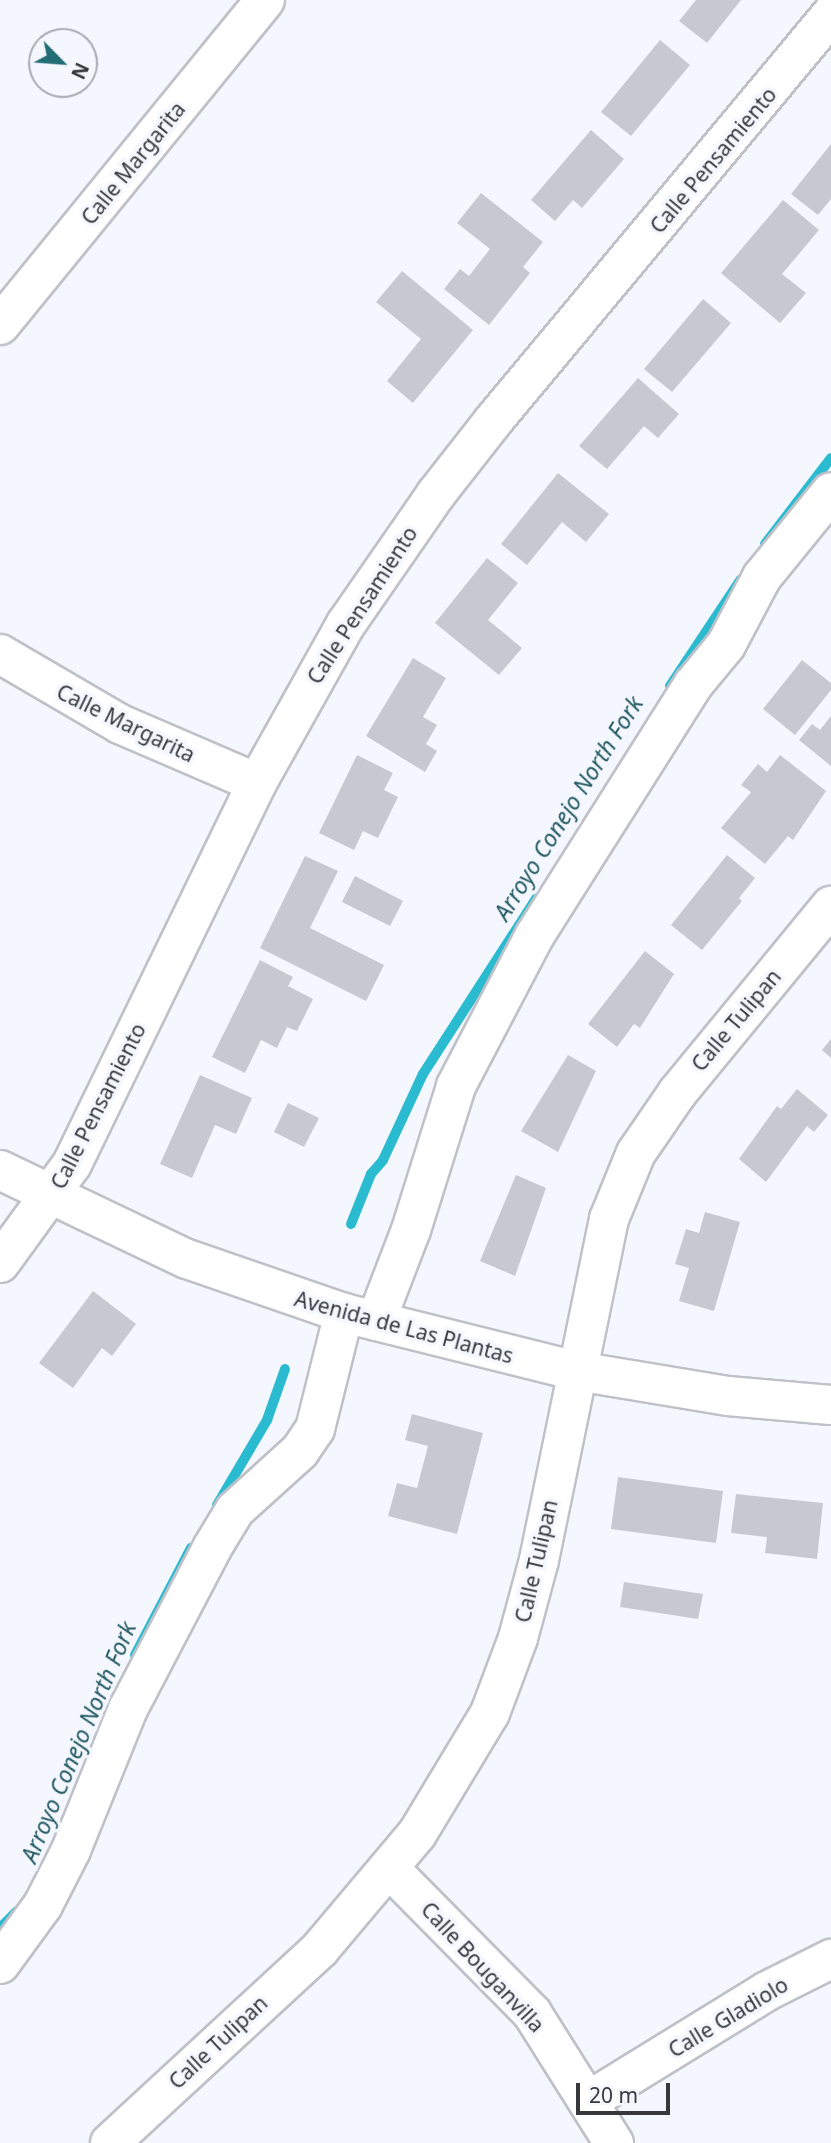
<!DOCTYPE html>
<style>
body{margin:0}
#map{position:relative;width:831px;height:2143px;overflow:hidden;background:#f5f7ff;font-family:"Noto Sans",sans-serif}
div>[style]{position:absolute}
.stream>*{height:10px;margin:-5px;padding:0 5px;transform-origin:5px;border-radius:5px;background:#2bbbd0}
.building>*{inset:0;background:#c7c9d0}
.roads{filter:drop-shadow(2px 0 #bfc1c8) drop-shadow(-2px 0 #bfc1c8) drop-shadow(0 2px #bfc1c8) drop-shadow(0 -2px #bfc1c8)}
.minor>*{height:38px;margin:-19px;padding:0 19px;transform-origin:19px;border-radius:19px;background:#fff}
span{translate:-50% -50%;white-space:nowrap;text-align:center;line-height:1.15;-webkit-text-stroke:7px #f5f7ff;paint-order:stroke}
.street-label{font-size:21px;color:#37383b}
.water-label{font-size:23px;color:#255c65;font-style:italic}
.north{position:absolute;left:28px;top:28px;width:70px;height:70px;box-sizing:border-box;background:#f5f7ff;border:2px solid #a9abb1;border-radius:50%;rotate:115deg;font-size:19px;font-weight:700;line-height:28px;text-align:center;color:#37383b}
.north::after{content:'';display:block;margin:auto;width:24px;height:32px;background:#236e75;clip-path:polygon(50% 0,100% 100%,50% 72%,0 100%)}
.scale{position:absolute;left:576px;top:2083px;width:94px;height:32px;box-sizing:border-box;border:4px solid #37383b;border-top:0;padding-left:9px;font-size:21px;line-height:24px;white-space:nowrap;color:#37383b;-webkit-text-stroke:5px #f5f7ff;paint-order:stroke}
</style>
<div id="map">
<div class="stream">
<div style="left:765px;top:544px;width:108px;rotate:-52.5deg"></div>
<div style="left:670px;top:686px;width:128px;rotate:-56.4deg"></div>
<div style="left:351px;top:1224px;width:54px;rotate:-68.2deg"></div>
<div style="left:371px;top:1174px;width:18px;rotate:-49deg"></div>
<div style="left:383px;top:1160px;width:95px;rotate:-65.1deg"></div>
<div style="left:423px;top:1074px;width:211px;rotate:-57.2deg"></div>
<div style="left:217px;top:1505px;width:99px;rotate:-59.5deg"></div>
<div style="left:267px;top:1420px;width:54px;rotate:-70.6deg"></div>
<div style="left:135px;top:1655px;width:121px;rotate:-62.4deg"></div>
<div style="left:0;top:1928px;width:24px;rotate:-45deg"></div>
</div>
<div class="building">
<div style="clip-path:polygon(696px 0,741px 0,707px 43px,679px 21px)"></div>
<div style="clip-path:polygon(660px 40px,690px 65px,631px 136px,601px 112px)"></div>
<div style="clip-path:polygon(591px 130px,624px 159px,582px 208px,573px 200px,555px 221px,531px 200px)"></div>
<div style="clip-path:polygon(831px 144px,831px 199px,818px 215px,791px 194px)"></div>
<div style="clip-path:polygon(481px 193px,543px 242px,523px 267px,530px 273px,489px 325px,444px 289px,460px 269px,469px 276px,490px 249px,457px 223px)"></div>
<div style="clip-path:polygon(783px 200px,819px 230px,782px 274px,806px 293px,780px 323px,721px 273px)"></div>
<div style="clip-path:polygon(402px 271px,473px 330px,413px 403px,387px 381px,421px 339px,376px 302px)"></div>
<div style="clip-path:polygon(703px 299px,731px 323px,672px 392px,644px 369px)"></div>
<div style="clip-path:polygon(638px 378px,679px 414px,658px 438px,644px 426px,607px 469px,579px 446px)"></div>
<div style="clip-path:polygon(558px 473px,609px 514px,586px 542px,562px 522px,527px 565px,501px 544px)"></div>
<div style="clip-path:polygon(487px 558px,518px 583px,488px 620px,522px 648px,499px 675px,435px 623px)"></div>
<div style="clip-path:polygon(413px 658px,446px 678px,423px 717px,437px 725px,426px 744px,437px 751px,425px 772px,366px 736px)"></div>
<div style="clip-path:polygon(802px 660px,831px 683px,831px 690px,795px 735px,763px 709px)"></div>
<div style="clip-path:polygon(831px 716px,831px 766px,799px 740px,812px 724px,820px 730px)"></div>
<div style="clip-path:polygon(357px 755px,393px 773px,384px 790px,398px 797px,378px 838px,363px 831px,354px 850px,319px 833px)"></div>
<div style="clip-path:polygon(780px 755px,826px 791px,793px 840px,788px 836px,765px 864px,721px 828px,751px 792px,741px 785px,758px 764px,767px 772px)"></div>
<div style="clip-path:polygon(727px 855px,755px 878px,739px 898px,742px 901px,702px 950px,671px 925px)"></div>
<div style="clip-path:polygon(305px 856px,338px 871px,310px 928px,384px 965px,366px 1001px,260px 948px)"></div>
<div style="clip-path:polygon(355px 876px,403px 901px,390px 926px,342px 902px)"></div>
<div style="clip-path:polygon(645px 951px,674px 974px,640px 1028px,634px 1024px,617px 1047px,588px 1024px)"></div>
<div style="clip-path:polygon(260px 960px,293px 977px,288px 986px,313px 999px,297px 1031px,287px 1027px,277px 1048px,261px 1040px,245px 1073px,212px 1057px)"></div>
<div style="clip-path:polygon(831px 1039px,831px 1058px,822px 1050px)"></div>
<div style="clip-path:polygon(568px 1055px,596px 1071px,558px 1152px,521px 1131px)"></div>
<div style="clip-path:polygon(200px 1075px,252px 1098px,236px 1134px,215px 1125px,192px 1178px,160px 1164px)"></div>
<div style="clip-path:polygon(797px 1089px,828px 1115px,814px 1132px,807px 1126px,766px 1182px,739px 1159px,777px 1106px,781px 1109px)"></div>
<div style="clip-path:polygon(288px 1103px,319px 1118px,304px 1147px,274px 1132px)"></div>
<div style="clip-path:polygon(516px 1175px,546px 1188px,515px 1276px,480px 1261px)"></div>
<div style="clip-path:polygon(705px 1212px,740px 1222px,714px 1311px,679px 1301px,689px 1268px,675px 1264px,686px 1229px,699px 1233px)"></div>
<div style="clip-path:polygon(93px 1291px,136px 1324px,112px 1356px,102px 1348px,73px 1388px,39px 1363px)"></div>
<div style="clip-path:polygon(412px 1414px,483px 1433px,457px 1534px,388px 1516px,397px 1483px,417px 1488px,428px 1446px,405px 1440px)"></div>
<div style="clip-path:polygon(618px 1477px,723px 1491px,716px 1543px,611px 1529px)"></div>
<div style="clip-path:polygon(736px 1494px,823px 1503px,817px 1559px,765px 1553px,767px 1537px,731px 1533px)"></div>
<div style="clip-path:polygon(624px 1582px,703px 1594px,698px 1619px,620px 1607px)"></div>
</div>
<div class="roads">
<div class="minor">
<div style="left:0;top:325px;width:419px;rotate:-50.8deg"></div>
<div style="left:0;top:654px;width:139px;rotate:30.3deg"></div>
<div style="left:120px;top:724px;width:149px;rotate:23.3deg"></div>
<div style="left:0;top:1170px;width:207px;rotate:25.5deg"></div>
<div style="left:187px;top:1259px;width:166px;rotate:19deg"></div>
<div style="left:344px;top:1313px;width:240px;rotate:14deg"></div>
<div style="left:577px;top:1371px;width:153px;rotate:9.4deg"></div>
<div style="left:728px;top:1396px;width:103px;rotate:5deg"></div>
<div style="left:0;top:1263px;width:122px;rotate:-54deg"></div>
<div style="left:72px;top:1164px;width:424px;rotate:-64.1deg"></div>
<div style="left:257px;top:783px;width:182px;rotate:-60.8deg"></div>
<div style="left:346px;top:624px;width:158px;rotate:-55.3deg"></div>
<div style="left:436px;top:494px;width:94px;rotate:-51.9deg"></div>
<div style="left:494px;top:420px;width:527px;rotate:-50.24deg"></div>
<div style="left:376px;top:1321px;width:97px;rotate:-69deg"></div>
<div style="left:411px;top:1230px;width:151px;rotate:-72.6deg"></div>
<div style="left:456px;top:1086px;width:170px;rotate:-62.4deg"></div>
<div style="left:535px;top:935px;width:296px;rotate:-57.7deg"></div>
<div style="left:693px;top:685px;width:52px;rotate:-50.5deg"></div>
<div style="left:726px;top:645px;width:77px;rotate:-62.1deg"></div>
<div style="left:762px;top:577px;width:109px;rotate:-50.9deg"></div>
<div style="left:389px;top:1868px;width:204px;rotate:45.4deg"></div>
<div style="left:532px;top:2013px;width:154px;rotate:57.8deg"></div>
<div style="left:0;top:1964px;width:73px;rotate:-53.9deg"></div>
<div style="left:43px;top:1905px;width:62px;rotate:-63deg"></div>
<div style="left:71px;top:1850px;width:152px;rotate:-68deg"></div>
<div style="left:128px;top:1709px;width:182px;rotate:-62.4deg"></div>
<div style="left:212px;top:1548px;width:44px;rotate:-58.8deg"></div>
<div style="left:235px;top:1510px;width:88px;rotate:-42.2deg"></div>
<div style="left:300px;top:1451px;width:27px;rotate:-56deg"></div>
<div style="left:315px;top:1429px;width:120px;rotate:-76deg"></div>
<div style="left:590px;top:2100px;width:208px;rotate:-31.6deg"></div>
<div style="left:767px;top:1991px;width:72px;rotate:-26.6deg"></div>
<div style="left:110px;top:2143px;width:286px;rotate:-42.7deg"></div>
<div style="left:320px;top:1949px;width:150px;rotate:-49.9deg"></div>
<div style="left:417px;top:1834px;width:141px;rotate:-58.9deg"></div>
<div style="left:490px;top:1713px;width:80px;rotate:-69.5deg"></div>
<div style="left:518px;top:1638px;width:81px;rotate:-74.9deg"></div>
<div style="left:539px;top:1560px;width:348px;rotate:-78.4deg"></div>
<div style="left:609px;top:1219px;width:71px;rotate:-67.8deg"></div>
<div style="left:636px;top:1153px;width:74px;rotate:-55.5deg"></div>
<div style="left:678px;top:1092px;width:241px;rotate:-50.6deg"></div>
</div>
</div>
<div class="street-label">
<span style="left:713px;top:160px;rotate:-50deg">Calle Pensamiento</span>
<span style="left:133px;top:163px;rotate:-51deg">Calle Margarita</span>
<span style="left:362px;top:605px;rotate:-57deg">Calle Pensamiento</span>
<span style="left:126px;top:723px;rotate:26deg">Calle Margarita</span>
<span style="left:736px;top:1020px;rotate:-50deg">Calle Tulipan</span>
<span style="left:98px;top:1106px;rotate:-63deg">Calle Pensamiento</span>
<span style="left:404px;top:1327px;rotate:15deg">Avenida de Las Plantas</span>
<span style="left:536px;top:1561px;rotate:-77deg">Calle Tulipan</span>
<span style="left:483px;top:1967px;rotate:47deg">Calle Bouganvilla</span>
<span style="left:728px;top:2017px;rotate:-31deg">Calle Gladiolo</span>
<span style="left:218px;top:2042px;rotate:-43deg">Calle Tulipan</span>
</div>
<div class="water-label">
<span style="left:568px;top:808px;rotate:-58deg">Arroyo Conejo North Fork</span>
<span style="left:78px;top:1742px;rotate:-67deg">Arroyo Conejo North Fork</span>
</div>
<div class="north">N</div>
<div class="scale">20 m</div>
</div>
